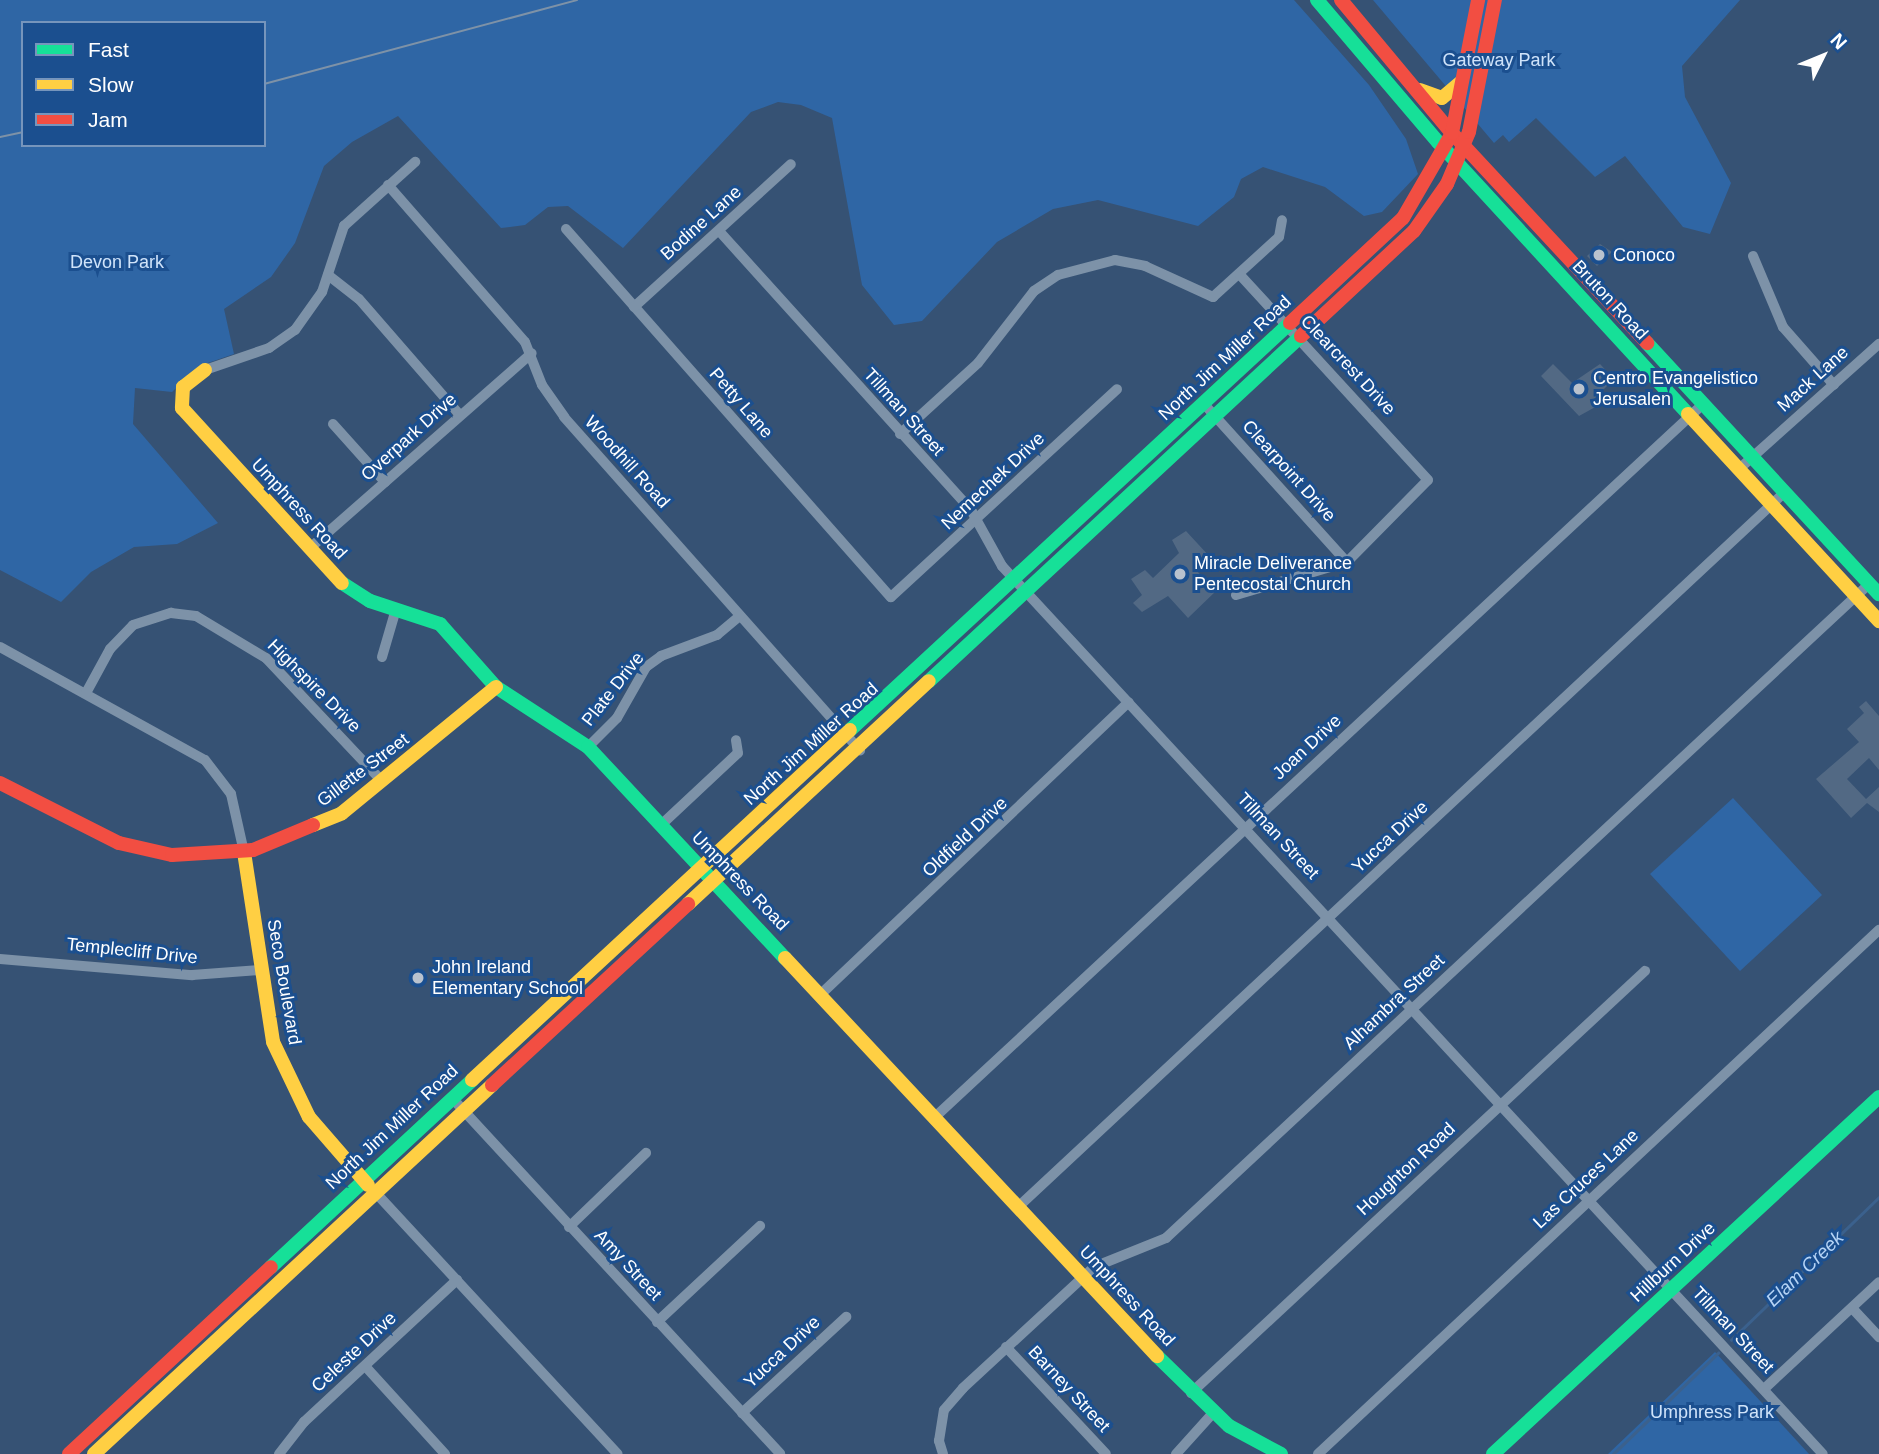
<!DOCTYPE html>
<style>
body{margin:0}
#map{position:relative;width:1879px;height:1454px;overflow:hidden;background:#365274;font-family:Helvetica,sans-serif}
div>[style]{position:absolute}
.green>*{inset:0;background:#2f66a5}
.stream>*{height:2.5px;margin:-1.25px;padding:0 1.25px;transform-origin:1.25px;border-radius:1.25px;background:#3b618d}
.building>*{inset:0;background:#526984}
.street>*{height:10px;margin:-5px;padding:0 5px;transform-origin:5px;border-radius:5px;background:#7d92a8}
.fast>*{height:14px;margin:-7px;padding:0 7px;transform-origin:7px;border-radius:7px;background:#16e098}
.slow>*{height:14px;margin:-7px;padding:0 7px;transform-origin:7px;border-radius:7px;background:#ffcf43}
.jam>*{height:14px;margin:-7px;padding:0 7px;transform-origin:7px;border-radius:7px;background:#f24e42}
.tram>*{height:2px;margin:-1px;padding:0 1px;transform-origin:1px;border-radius:1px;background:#7e92a7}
.dots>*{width:19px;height:19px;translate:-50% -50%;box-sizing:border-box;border:4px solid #1b4f8f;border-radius:50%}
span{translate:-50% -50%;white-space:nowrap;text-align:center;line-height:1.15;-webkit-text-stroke:6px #1b4f8f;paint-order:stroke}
.park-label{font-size:18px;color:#cfe3fa}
.street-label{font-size:18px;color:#fff}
.poi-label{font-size:18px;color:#fff}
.left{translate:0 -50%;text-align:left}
.water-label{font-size:19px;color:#b5d3f5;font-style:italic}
.legend{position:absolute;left:21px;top:21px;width:245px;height:126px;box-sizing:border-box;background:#1b4f8f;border:2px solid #7695bc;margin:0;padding:9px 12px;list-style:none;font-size:21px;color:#fff}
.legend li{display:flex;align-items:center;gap:14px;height:35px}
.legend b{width:35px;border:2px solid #7695bc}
.north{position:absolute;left:1788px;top:21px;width:70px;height:70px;-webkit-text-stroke:5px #1b4f8f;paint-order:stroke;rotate:47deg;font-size:19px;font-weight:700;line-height:28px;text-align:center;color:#fff}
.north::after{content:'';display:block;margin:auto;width:24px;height:32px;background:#fff;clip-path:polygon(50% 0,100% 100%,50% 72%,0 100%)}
</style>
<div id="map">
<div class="green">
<div style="clip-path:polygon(evenodd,0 0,1294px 0,1369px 85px,1406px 139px,1418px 174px,1382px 212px,1364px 216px,1325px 187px,1263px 167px,1241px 179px,1234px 197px,1198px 226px,1098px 200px,1053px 209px,997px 242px,922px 321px,894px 325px,862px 285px,832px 118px,801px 105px,778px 102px,751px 112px,623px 248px,568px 206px,548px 207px,525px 225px,501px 228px,398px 116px,352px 142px,324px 166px,295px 243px,271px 277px,224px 309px,234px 354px,199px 366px,172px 392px,135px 388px,133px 424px,218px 523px,177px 544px,134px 547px,91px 572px,61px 602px,0 570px,0 0,23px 23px,264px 23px,264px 145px,23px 145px,23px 23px)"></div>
<div style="clip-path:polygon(1373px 0,1740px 0,1682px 66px,1685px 97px,1731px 183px,1710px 234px,1683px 227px,1625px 156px,1595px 177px,1536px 118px,1509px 142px,1503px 135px,1494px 143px)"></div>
<div style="clip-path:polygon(1733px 798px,1822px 895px,1740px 971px,1650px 874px)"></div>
<div style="clip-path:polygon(1715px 1352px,1809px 1454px,1608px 1454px)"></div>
</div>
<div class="stream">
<div style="left:1731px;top:1340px;width:206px;rotate:-44deg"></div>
<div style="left:1613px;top:1454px;width:146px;rotate:-43.9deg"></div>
</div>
<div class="building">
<div style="clip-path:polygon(1600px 244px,1612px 252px,1597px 266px,1587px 256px)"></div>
<div style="clip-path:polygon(1553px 364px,1572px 383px,1600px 364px,1614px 379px,1594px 399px,1599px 405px,1579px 416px,1541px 376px)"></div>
<div style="clip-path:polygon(1186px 531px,1210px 557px,1196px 570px,1216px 591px,1188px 618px,1168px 596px,1142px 612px,1133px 603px,1142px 595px,1131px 579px,1145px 570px,1153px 578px,1179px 553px,1172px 540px)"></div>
<div style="clip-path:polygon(1866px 701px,1879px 716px,1879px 770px,1869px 758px,1847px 779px,1866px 799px,1879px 787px,1879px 812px,1867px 803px,1851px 818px,1816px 779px,1859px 742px,1847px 729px,1864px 713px,1859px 707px)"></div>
</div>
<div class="street">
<div style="left:388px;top:185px;width:208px;rotate:48.9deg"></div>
<div style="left:525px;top:342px;width:46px;rotate:68.4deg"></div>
<div style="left:542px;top:385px;width:39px;rotate:55deg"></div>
<div style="left:564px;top:417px;width:446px;rotate:48.4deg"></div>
<div style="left:566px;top:229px;width:491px;rotate:48.6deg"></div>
<div style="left:891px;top:597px;width:307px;rotate:-42.6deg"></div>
<div style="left:720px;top:232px;width:375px;rotate:47.9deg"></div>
<div style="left:971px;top:510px;width:64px;rotate:61deg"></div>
<div style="left:1002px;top:566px;width:1209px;rotate:47.25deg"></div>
<div style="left:1753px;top:256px;width:77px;rotate:67.1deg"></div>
<div style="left:1783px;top:327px;width:77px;rotate:48.7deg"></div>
<div style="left:328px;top:275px;width:39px;rotate:38deg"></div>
<div style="left:359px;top:299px;width:154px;rotate:49deg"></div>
<div style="left:634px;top:307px;width:212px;rotate:-42.3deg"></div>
<div style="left:205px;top:370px;width:68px;rotate:-19deg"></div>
<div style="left:269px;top:348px;width:32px;rotate:-35deg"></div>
<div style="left:295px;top:330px;width:47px;rotate:-54.6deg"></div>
<div style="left:322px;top:292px;width:70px;rotate:-71.6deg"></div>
<div style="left:344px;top:226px;width:96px;rotate:-42deg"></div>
<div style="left:1204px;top:404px;width:213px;rotate:47.9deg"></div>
<div style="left:333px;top:424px;width:78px;rotate:48.1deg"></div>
<div style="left:900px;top:434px;width:105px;rotate:-42.3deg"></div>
<div style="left:978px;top:363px;width:91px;rotate:-52.1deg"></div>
<div style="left:1034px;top:291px;width:29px;rotate:-34deg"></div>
<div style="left:1058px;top:275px;width:59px;rotate:-14.7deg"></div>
<div style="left:1115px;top:260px;width:31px;rotate:11deg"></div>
<div style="left:1145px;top:266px;width:75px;rotate:24.5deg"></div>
<div style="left:1213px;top:297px;width:89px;rotate:-42.3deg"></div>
<div style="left:1279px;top:237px;width:17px;rotate:-80deg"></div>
<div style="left:1739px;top:469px;width:188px;rotate:-41.8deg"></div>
<div style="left:310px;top:548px;width:295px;rotate:-41.3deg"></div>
<div style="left:1236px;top:595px;width:116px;rotate:-16.6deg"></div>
<div style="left:1347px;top:562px;width:115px;rotate:-45.4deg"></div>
<div style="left:1428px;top:480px;width:278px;rotate:-132.5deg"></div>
<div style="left:0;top:647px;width:234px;rotate:28.9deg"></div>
<div style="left:205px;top:760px;width:43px;rotate:52.6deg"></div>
<div style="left:231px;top:794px;width:59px;rotate:77.4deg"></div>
<div style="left:382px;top:657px;width:50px;rotate:-73.7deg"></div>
<div style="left:86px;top:693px;width:50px;rotate:-61.4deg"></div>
<div style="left:110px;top:649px;width:33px;rotate:-46deg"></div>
<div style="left:133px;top:625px;width:40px;rotate:-18deg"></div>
<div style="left:171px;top:613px;width:25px;rotate:7deg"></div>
<div style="left:196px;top:616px;width:82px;rotate:31deg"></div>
<div style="left:266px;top:658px;width:170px;rotate:46.7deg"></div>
<div style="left:588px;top:747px;width:41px;rotate:-45deg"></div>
<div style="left:617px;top:718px;width:59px;rotate:-60.4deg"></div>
<div style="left:646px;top:667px;width:19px;rotate:-36deg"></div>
<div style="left:661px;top:656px;width:60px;rotate:-20.6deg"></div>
<div style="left:717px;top:635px;width:30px;rotate:-40deg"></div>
<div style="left:661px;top:825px;width:105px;rotate:-43.1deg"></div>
<div style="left:738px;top:753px;width:13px;rotate:-99deg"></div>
<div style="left:0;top:959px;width:193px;rotate:4.8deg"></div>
<div style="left:192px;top:975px;width:68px;rotate:-4.2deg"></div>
<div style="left:821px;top:994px;width:424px;rotate:-43.5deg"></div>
<div style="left:452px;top:1098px;width:484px;rotate:47.3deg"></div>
<div style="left:935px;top:1117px;width:1048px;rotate:-42.87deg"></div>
<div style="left:375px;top:1192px;width:357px;rotate:47.2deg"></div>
<div style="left:1018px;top:1207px;width:1049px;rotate:-42.99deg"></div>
<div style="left:569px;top:1227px;width:107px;rotate:-43.9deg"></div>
<div style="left:1852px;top:1308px;width:40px;rotate:47deg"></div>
<div style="left:657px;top:1322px;width:141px;rotate:-43deg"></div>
<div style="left:1006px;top:1347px;width:146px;rotate:46.9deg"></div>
<div style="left:365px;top:1366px;width:119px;rotate:47.7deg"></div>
<div style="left:1764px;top:1389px;width:157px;rotate:-42.9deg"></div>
<div style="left:1191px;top:1393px;width:620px;rotate:-42.91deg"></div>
<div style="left:742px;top:1413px;width:142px;rotate:-42.7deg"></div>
<div style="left:279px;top:1454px;width:41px;rotate:-52deg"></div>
<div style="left:304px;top:1422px;width:209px;rotate:-42.9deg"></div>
<div style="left:943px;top:1454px;width:14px;rotate:-107deg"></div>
<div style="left:939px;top:1441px;width:31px;rotate:-81deg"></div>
<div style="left:944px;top:1410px;width:29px;rotate:-49deg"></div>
<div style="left:963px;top:1388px;width:178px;rotate:-42.7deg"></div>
<div style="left:1094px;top:1267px;width:78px;rotate:-21.9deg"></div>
<div style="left:1166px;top:1238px;width:960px;rotate:-42.93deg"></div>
<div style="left:1176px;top:1454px;width:55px;rotate:-47.9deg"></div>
<div style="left:1318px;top:1454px;width:768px;rotate:-43.05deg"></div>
</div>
<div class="fast">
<div style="left:1317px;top:0;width:187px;rotate:49.6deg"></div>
<div style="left:1438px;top:142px;width:369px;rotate:47.4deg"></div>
<div style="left:1647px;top:343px;width:342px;rotate:47.3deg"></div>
<div style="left:342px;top:583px;width:33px;rotate:33deg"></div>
<div style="left:370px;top:601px;width:74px;rotate:18.2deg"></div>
<div style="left:440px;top:624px;width:84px;rotate:48.4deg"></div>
<div style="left:496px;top:687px;width:110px;rotate:33.1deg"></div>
<div style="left:588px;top:747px;width:289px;rotate:47deg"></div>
<div style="left:929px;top:681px;width:507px;rotate:-42.84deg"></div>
<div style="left:850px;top:730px;width:599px;rotate:-42.77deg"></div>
<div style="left:271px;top:1267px;width:275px;rotate:-42.9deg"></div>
<div style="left:1157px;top:1356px;width:100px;rotate:44.2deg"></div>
<div style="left:1229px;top:1426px;width:59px;rotate:28.3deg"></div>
<div style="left:1493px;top:1454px;width:526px;rotate:-42.76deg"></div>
</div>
<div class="slow">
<div style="left:1420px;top:90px;width:23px;rotate:20deg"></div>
<div style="left:1442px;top:98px;width:25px;rotate:-40deg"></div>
<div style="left:205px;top:370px;width:28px;rotate:142deg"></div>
<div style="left:183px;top:387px;width:21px;rotate:93deg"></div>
<div style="left:182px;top:408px;width:237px;rotate:47.6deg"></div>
<div style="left:1688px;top:414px;width:282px;rotate:47.3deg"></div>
<div style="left:313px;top:825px;width:31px;rotate:-22deg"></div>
<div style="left:342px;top:813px;width:199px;rotate:-39.3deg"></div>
<div style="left:244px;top:852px;width:192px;rotate:81.3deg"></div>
<div style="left:273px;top:1042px;width:83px;rotate:64.4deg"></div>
<div style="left:309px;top:1117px;width:90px;rotate:49.1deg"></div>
<div style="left:688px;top:904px;width:328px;rotate:-42.8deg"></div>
<div style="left:785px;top:958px;width:545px;rotate:46.93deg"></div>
<div style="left:472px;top:1080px;width:515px;rotate:-42.8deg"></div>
<div style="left:94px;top:1454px;width:543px;rotate:-42.83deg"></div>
</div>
<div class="jam">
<div style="left:1341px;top:0;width:173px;rotate:50.2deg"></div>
<div style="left:1452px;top:133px;width:287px;rotate:47.1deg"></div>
<div style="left:1290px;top:323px;width:154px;rotate:-42.9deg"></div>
<div style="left:1403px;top:218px;width:98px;rotate:-60deg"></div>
<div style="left:1452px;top:133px;width:136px;rotate:-78.9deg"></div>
<div style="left:1301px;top:336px;width:154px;rotate:-42.9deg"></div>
<div style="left:1414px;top:231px;width:57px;rotate:-54.9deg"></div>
<div style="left:1447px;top:184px;width:56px;rotate:-67.1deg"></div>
<div style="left:1469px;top:132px;width:135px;rotate:-78.9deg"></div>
<div style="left:0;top:783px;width:133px;rotate:26.8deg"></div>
<div style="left:119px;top:843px;width:54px;rotate:12.8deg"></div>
<div style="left:172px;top:855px;width:81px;rotate:-3.5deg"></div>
<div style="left:253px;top:850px;width:65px;rotate:-22.6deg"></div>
<div style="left:492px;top:1085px;width:267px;rotate:-42.7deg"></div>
<div style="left:69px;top:1454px;width:275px;rotate:-42.8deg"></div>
</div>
<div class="tram">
<div style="left:264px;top:84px;width:324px;rotate:-15deg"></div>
<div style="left:0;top:137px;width:24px;rotate:-12deg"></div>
</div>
<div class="dots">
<div style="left:1599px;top:255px;background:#b9c2ce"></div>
<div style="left:1579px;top:389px;background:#b9c2ce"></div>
<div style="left:1180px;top:574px;background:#b9c2ce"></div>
<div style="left:418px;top:978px;background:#b9c2ce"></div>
</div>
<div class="park-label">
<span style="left:1499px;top:60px">Gateway Park</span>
<span style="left:117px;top:262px">Devon Park</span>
<span style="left:1712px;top:1412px">Umphress Park</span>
</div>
<div class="street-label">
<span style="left:701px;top:223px;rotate:-42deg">Bodine Lane</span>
<span style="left:1610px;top:300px;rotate:47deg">Bruton Road</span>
<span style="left:1225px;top:358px;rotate:-43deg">North Jim Miller Road</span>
<span style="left:1348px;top:365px;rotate:47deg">Clearcrest Drive</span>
<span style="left:1813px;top:379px;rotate:-42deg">Mack Lane</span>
<span style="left:741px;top:403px;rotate:49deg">Petty Lane</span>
<span style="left:904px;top:412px;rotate:48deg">Tillman Street</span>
<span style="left:409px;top:437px;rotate:-42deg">Overpark Drive</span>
<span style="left:627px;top:462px;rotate:48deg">Woodhill Road</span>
<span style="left:1289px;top:471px;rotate:48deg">Clearpoint Drive</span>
<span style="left:993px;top:481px;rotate:-43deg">Nemechek Drive</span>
<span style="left:299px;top:509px;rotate:47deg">Umphress Road</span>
<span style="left:314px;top:686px;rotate:45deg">Highspire Drive</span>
<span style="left:613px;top:689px;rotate:-52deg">Plate Drive</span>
<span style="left:811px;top:744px;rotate:-42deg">North Jim Miller Road</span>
<span style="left:1307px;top:747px;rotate:-43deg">Joan Drive</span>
<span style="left:363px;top:770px;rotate:-37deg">Gillette Street</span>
<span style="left:1278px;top:836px;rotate:47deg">Tillman Street</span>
<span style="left:965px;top:837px;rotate:-43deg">Oldfield Drive</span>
<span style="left:1390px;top:837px;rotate:-43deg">Yucca Drive</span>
<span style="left:740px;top:881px;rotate:46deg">Umphress Road</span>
<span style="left:132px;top:951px;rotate:6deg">Templecliff Drive</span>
<span style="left:284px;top:982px;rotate:80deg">Seco Boulevard</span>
<span style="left:1394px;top:1002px;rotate:-43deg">Alhambra Street</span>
<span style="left:392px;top:1127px;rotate:-43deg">North Jim Miller Road</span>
<span style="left:1406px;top:1169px;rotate:-43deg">Houghton Road</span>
<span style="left:1586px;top:1179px;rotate:-43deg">Las Cruces Lane</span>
<span style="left:1673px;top:1262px;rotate:-43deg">Hillburn Drive</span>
<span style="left:628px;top:1265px;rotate:47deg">Amy Street</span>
<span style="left:1127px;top:1296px;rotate:47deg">Umphress Road</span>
<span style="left:1733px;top:1330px;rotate:47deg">Tillman Street</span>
<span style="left:354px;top:1352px;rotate:-43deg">Celeste Drive</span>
<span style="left:782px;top:1352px;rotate:-43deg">Yucca Drive</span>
<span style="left:1069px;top:1389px;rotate:47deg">Barney Street</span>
</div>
<div class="poi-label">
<span class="left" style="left:1613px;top:255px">Conoco</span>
<span class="left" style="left:1593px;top:389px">Centro Evangelistico<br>Jerusalen</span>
<span class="left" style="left:1194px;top:574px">Miracle Deliverance<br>Pentecostal Church</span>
<span class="left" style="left:432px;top:978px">John Ireland<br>Elementary School</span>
</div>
<div class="water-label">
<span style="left:1805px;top:1269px;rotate:-44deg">Elam Creek</span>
</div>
<ul class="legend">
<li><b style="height:9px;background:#16e098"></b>Fast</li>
<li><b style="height:9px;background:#ffcf43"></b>Slow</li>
<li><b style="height:9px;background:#f24e42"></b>Jam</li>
</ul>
<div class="north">N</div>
</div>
